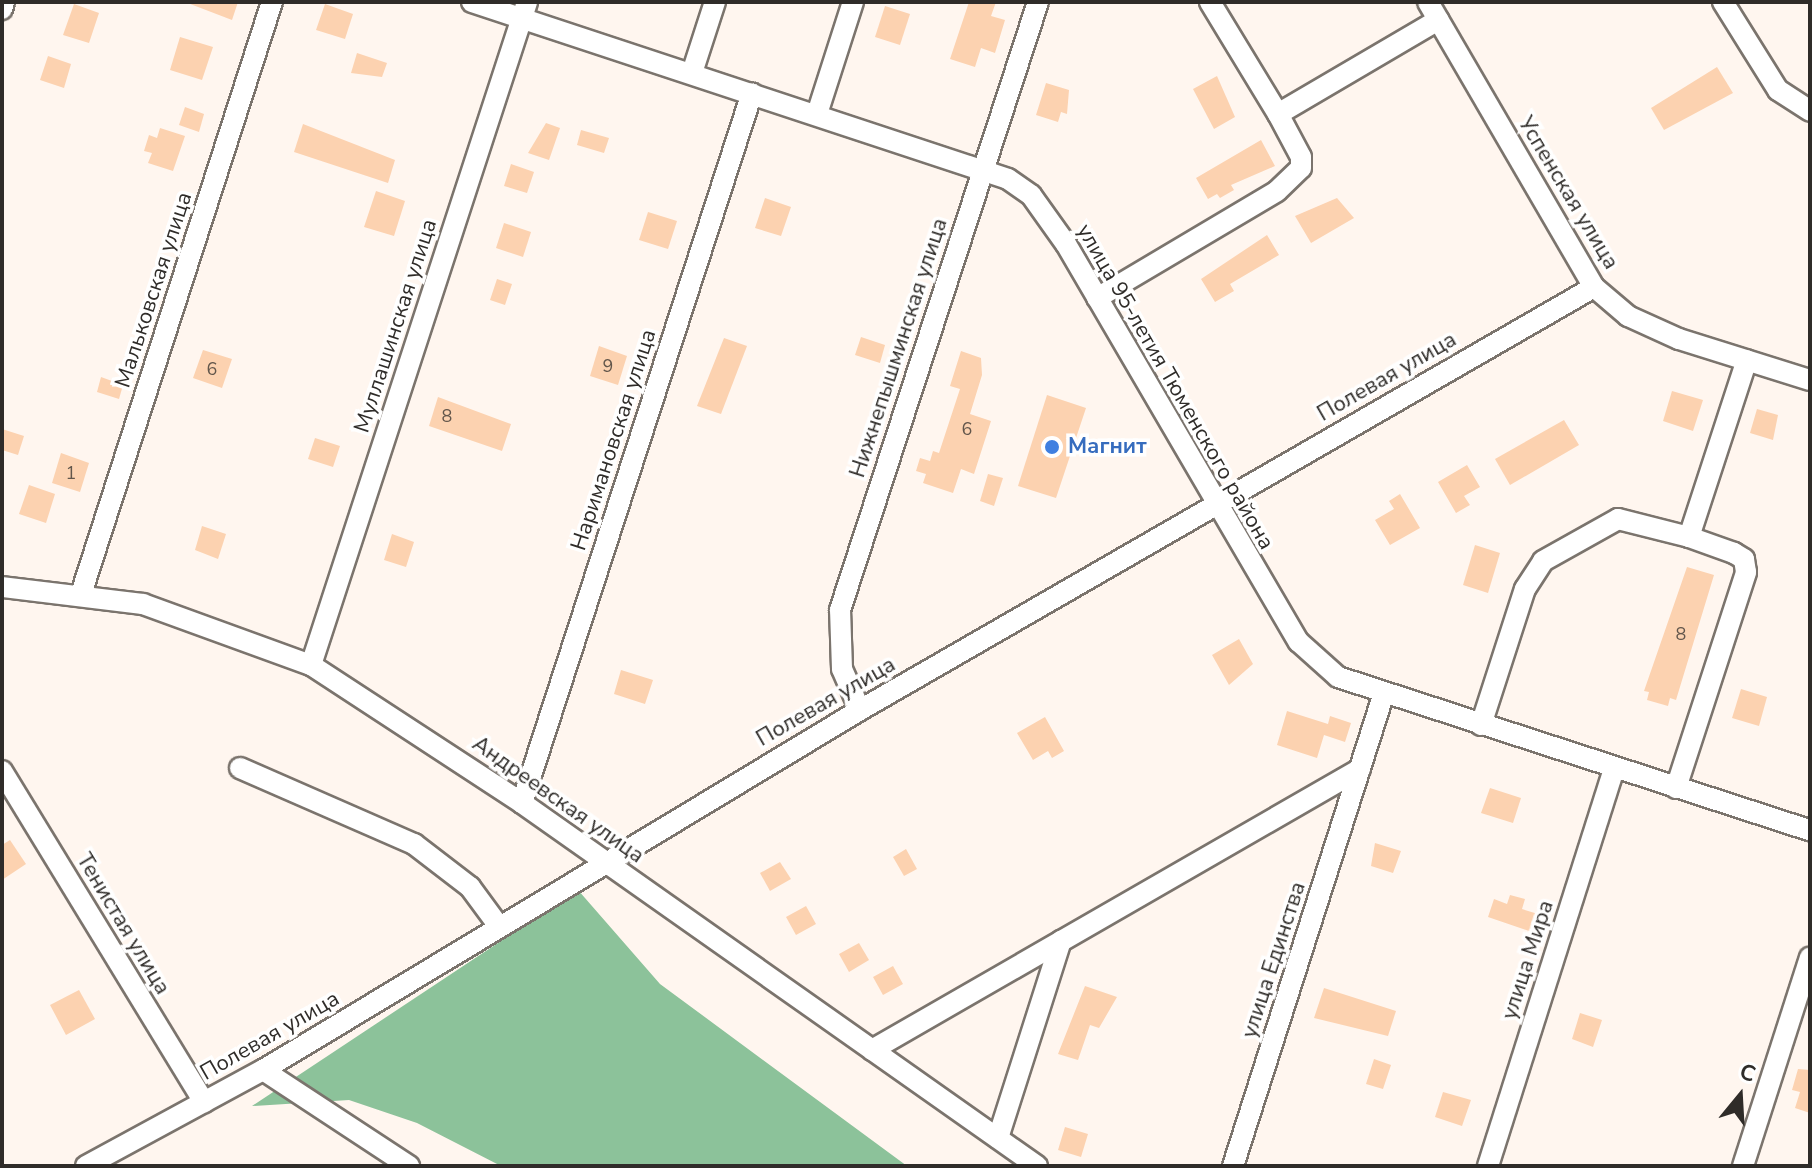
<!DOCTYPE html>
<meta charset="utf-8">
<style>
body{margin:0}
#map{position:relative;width:1812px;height:1168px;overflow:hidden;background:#fff6ef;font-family:"Nunito Sans",sans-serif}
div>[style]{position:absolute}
.forest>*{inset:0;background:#8cc29a}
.building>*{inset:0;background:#fcd2b0}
.roads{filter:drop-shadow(2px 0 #7b746d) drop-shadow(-2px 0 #7b746d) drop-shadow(0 2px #7b746d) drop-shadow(0 -2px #7b746d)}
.minor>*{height:20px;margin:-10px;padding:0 10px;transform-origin:10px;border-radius:10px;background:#fff}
.dots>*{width:22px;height:22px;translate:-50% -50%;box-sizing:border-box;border:4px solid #fff;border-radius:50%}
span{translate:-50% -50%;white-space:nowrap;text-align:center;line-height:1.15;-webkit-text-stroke:7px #fff;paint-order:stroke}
.number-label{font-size:18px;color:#62564b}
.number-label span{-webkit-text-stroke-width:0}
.street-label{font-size:22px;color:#2f2c29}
.shop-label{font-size:22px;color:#366cbe;font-weight:700}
.left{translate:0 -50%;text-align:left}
.frame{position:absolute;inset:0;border:4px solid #2f2c29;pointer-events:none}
.north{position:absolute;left:1700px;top:1056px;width:80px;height:80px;-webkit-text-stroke:6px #fff;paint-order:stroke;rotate:18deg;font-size:22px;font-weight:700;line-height:32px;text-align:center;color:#2f2c29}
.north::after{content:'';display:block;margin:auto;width:28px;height:36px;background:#2f2c29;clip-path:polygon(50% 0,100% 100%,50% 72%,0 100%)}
</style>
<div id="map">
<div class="forest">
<div style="clip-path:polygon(578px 890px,660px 984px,907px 1166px,501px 1166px,417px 1123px,349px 1100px,252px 1106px)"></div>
</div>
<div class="building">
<div style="clip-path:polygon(185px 2px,238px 2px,232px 20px)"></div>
<div style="clip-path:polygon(969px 2px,996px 2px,991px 16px,1005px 20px,995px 53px,981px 48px,975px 67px,950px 59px)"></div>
<div style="clip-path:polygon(74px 4px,99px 13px,89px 43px,63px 35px)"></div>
<div style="clip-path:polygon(325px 4px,353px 14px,345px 39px,316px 30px)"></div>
<div style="clip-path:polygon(885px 6px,910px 14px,900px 45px,875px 37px)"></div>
<div style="clip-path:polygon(180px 37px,213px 47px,202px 80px,170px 70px)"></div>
<div style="clip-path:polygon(357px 53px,387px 63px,382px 77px,351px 73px)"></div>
<div style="clip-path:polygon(48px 56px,71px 64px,64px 88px,40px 80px)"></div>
<div style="clip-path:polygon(1717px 67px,1733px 93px,1664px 130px,1651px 108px)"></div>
<div style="clip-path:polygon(1217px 76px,1235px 117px,1214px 129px,1193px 89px)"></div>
<div style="clip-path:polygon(1046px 83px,1069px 90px,1067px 114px,1061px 112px,1058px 122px,1036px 115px)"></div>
<div style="clip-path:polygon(185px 107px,204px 114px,199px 132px,179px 125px)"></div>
<div style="clip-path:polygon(546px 123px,560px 128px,549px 160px,528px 153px)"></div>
<div style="clip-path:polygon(303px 124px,395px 160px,388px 183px,294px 152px)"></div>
<div style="clip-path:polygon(160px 128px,185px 136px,173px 171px,148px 163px,152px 153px,144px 151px,149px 135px,157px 138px)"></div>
<div style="clip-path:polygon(581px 130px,609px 138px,604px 153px,577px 145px)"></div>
<div style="clip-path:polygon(1261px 140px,1275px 166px,1231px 185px,1234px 190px,1220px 198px,1217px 194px,1208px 199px,1196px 178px)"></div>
<div style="clip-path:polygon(511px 164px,534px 172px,527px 193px,504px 186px)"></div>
<div style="clip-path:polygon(376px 191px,405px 201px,394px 236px,364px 227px)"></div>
<div style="clip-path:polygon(765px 198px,791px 207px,781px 236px,755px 228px)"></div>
<div style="clip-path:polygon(1337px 198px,1354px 218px,1311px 243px,1295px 216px)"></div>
<div style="clip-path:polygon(648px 212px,677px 221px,668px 249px,639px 240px)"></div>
<div style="clip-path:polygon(504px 223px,531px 232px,523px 257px,496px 248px)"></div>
<div style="clip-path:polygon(1267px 235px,1279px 255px,1230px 284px,1234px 291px,1215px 302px,1201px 279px)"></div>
<div style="clip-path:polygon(497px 279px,512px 284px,505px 305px,490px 300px)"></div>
<div style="clip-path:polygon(861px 337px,885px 345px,880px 363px,855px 355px)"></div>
<div style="clip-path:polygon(724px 338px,747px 346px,721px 414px,697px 406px)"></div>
<div style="clip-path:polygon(599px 346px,627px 356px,618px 385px,590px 376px)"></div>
<div style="clip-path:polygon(203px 350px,232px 359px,222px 388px,193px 378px)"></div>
<div style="clip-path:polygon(961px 351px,981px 358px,982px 375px,970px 414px,991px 421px,974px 474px,961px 469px,953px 493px,923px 483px,926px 474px,916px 471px,920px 458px,930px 461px,933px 451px,939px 453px,960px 389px,950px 386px)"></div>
<div style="clip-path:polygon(101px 377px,123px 385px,119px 399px,97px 392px)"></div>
<div style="clip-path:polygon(1672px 391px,1703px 400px,1693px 431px,1663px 421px)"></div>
<div style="clip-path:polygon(1047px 395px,1086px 408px,1056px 498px,1018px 486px)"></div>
<div style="clip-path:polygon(438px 397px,511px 424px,502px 451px,429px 426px)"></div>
<div style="clip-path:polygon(1757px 409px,1778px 415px,1773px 440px,1750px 433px)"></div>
<div style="clip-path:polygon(1564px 420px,1579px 445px,1510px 485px,1495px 459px)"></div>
<div style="clip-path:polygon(2px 429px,24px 436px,18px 455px,2px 450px)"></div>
<div style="clip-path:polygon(315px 438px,340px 446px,333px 467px,308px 459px)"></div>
<div style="clip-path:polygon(61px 453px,89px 463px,80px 492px,52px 483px)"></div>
<div style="clip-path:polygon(1467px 465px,1480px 487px,1464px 496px,1470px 505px,1456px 513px,1438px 482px)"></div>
<div style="clip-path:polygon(988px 474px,1003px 478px,994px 506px,980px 501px)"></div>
<div style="clip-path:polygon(29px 485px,55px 494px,46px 523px,19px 514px)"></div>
<div style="clip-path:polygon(1400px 494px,1420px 528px,1390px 545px,1375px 520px,1394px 509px,1389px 501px)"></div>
<div style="clip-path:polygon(202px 526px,226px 534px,218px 559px,195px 550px)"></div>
<div style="clip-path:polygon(392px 534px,414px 542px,406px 567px,384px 560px)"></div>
<div style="clip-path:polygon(1475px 545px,1500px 553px,1488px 593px,1463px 585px)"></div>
<div style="clip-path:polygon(1687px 567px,1714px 575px,1676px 700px,1670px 698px,1668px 706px,1647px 700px,1649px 692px,1644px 691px)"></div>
<div style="clip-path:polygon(1239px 639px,1253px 664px,1229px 685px,1212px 655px)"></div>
<div style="clip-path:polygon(621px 670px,653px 680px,645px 704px,614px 694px)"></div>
<div style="clip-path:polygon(1741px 689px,1767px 697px,1759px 726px,1732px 718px)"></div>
<div style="clip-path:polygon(1287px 711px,1328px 724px,1330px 716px,1351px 723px,1345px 742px,1324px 735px,1317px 758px,1277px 745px)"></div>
<div style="clip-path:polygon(1045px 717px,1064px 751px,1052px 758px,1048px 751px,1033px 760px,1017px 733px)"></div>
<div style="clip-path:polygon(1490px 788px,1521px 798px,1513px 823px,1481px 813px)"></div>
<div style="clip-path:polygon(10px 840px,26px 864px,2px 880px,2px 845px)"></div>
<div style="clip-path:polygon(1375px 843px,1401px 851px,1393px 873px,1371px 866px)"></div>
<div style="clip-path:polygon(906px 849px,917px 869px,904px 876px,893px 857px)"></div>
<div style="clip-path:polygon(780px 862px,791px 879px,770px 891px,760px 873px)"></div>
<div style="clip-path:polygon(1510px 895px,1525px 899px,1522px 909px,1538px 914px,1532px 932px,1488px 917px,1494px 899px,1507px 904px)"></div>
<div style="clip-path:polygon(806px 906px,816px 924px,796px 935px,786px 917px)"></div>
<div style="clip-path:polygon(859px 943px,869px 960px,849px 972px,839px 954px)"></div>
<div style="clip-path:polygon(893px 966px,903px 984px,883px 995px,873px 977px)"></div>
<div style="clip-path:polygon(1085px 986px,1117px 997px,1099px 1028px,1090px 1025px,1078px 1060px,1058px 1054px)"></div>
<div style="clip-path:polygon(1324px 988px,1396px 1011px,1388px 1036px,1314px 1018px)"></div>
<div style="clip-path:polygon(79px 990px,95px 1019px,66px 1035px,50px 1005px)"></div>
<div style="clip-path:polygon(1580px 1013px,1602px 1020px,1593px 1047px,1572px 1039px)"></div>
<div style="clip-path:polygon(1374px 1059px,1391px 1065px,1383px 1089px,1366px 1084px)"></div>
<div style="clip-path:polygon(1798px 1069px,1810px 1070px,1810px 1113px,1795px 1108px,1800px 1092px,1792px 1090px)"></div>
<div style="clip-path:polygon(1443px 1092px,1471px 1100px,1462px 1126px,1435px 1117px)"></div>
<div style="clip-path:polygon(1065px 1127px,1088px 1134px,1081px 1157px,1058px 1150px)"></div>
</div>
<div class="roads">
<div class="minor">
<div style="left:472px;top:2px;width:564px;rotate:18.27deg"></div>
<div style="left:1008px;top:179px;width:28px;rotate:35deg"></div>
<div style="left:1031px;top:195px;width:60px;rotate:54.5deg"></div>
<div style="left:1066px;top:244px;width:461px;rotate:59.7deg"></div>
<div style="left:1299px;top:642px;width:52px;rotate:41.9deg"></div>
<div style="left:1338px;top:677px;width:496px;rotate:18deg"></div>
<div style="left:1428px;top:2px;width:330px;rotate:59.8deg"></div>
<div style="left:1594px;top:287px;width:45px;rotate:40.5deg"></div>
<div style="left:1628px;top:316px;width:56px;rotate:24.3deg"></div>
<div style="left:1679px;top:339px;width:137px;rotate:17.4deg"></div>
<div style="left:1723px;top:2px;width:104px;rotate:58deg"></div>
<div style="left:1778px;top:90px;width:38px;rotate:33deg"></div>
<div style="left:2px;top:9px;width:7px;rotate:-74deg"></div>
<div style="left:692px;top:73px;width:75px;rotate:-72.1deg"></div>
<div style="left:817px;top:114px;width:118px;rotate:-72.2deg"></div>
<div style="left:1278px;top:114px;width:186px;rotate:-30.4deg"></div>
<div style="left:1097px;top:298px;width:209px;rotate:-30.7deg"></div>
<div style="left:1277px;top:191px;width:33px;rotate:-44deg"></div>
<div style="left:1301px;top:168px;width:11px;rotate:-90deg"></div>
<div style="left:1301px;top:157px;width:49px;rotate:-118.1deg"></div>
<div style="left:1278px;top:114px;width:131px;rotate:-121.3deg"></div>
<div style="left:2px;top:587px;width:142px;rotate:6.9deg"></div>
<div style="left:143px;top:604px;width:179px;rotate:20deg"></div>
<div style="left:311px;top:665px;width:252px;rotate:33.2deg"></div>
<div style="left:522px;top:803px;width:630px;rotate:35.18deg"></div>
<div style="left:81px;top:594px;width:622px;rotate:-72.12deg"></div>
<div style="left:311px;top:665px;width:697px;rotate:-71.95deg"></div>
<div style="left:860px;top:710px;width:45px;rotate:-113.7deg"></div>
<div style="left:842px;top:669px;width:59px;rotate:-91.9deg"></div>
<div style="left:840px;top:610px;width:639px;rotate:-71.96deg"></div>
<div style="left:1481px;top:725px;width:143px;rotate:-72.1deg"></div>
<div style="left:1525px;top:589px;width:33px;rotate:-57deg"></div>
<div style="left:1543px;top:561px;width:86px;rotate:-29.2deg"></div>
<div style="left:1618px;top:519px;width:73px;rotate:14.2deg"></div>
<div style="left:240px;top:768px;width:190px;rotate:23.6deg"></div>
<div style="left:414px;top:844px;width:71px;rotate:37.5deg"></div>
<div style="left:470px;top:887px;width:47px;rotate:53.6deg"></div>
<div style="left:2px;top:771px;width:388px;rotate:58.6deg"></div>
<div style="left:1676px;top:788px;width:227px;rotate:-72deg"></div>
<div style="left:1746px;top:572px;width:13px;rotate:-99deg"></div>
<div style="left:1744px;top:559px;width:12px;rotate:-149deg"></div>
<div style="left:1734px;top:553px;width:48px;rotate:-160.4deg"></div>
<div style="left:1689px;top:537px;width:186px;rotate:-71.9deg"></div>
<div style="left:522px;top:803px;width:746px;rotate:-72.05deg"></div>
<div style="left:872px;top:1050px;width:563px;rotate:-29.93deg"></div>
<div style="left:263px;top:1070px;width:175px;rotate:33.3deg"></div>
<div style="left:998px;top:1138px;width:207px;rotate:-72.3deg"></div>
<div style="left:86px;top:1166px;width:201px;rotate:-28.5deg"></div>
<div style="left:263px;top:1070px;width:697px;rotate:-31.09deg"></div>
<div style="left:860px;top:710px;width:847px;rotate:-29.95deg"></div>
<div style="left:1233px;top:1166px;width:496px;rotate:-72.3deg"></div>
<div style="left:1488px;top:1166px;width:417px;rotate:-72.4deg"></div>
<div style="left:1743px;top:1166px;width:219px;rotate:-72.2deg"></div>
</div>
</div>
<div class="dots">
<div style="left:1052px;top:447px;background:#3f7fe0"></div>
</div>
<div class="number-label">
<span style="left:608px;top:366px">9</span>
<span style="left:212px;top:369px">6</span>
<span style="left:447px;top:416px">8</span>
<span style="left:967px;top:429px">6</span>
<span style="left:71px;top:473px">1</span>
<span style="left:1681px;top:634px">8</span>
</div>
<div class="street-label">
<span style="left:1568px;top:193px;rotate:59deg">Успенская улица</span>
<span style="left:154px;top:290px;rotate:-72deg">Мальковская улица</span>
<span style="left:396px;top:326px;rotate:-72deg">Муллашинская улица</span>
<span style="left:899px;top:348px;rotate:-72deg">Нижнепышминская улица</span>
<span style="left:1387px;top:377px;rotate:-30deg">Полевая улица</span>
<span style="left:1175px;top:387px;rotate:60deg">улица 95-летия Тюменского района</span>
<span style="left:614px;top:440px;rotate:-72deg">Наримановская улица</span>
<span style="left:826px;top:702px;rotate:-30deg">Полевая улица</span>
<span style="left:558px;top:800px;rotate:35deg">Андреевская улица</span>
<span style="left:123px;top:924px;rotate:59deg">Тенистая улица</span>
<span style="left:1274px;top:960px;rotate:-72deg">улица Единства</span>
<span style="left:1528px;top:960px;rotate:-72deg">улица Мира</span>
<span style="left:270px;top:1036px;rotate:-30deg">Полевая улица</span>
</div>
<div class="shop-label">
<span class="left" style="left:1068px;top:447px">Магнит</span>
</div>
<div class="frame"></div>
<div class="north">С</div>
</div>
